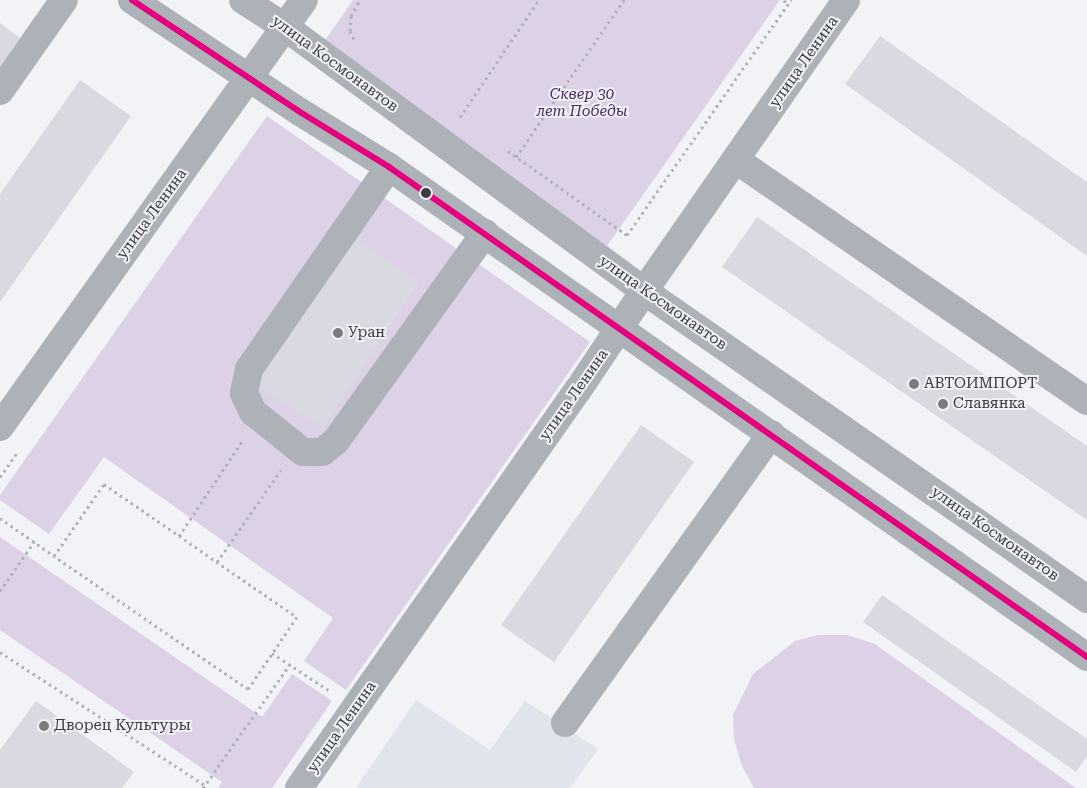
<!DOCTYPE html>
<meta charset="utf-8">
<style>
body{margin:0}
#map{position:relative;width:1087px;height:788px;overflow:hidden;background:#f2f3f6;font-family:"Roboto Serif",serif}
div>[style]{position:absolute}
.built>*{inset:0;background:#e0e4ec}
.green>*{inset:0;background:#dcd1e6}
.building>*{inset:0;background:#d9d9e2}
.path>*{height:3px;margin-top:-1.5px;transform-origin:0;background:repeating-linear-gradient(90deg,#afb2b7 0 2.5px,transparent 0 6.5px)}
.minor>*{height:28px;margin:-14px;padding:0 14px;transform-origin:14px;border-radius:14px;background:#adb2b8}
.bus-1>*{height:6px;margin:-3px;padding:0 3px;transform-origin:3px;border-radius:3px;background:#e5007d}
.dots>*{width:14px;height:14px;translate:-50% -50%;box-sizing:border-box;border:2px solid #f0f2f8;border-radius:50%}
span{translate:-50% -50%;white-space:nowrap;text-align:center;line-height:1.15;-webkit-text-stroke:4px #f0f2f8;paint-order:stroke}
.street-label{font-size:15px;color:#3b3b3e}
.park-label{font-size:15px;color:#4c2761;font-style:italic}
.poi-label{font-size:15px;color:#3b3b3e}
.left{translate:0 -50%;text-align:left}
</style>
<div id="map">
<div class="built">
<div style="clip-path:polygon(416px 700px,490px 750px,525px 701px,598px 749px,570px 788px,356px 788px)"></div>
</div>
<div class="green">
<div style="clip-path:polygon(353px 0,780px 0,607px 246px,321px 46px)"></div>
<div style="clip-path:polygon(267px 116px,590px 342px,346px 690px,304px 661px,333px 618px,104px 457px,49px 534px,0 500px,0 495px)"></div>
<div style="clip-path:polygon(0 537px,262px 717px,292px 674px,332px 701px,272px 788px,218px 788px,222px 782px,0 630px)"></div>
<div style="clip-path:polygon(818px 635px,847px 635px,875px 644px,1076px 788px,754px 788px,742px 766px,734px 740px,733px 715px,753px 674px,795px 641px)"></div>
</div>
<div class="building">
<div style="clip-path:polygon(0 23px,20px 38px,0 66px)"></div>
<div style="clip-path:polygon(880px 36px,1087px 182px,1087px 256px,845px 84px)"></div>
<div style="clip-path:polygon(80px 80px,131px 116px,0 302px,0 194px)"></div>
<div style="clip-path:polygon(757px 217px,1087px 446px,1087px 520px,722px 267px)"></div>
<div style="clip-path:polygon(353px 238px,419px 282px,323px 428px,256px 385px)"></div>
<div style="clip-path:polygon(641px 425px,694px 462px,554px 662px,501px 625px)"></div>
<div style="clip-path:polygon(882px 595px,1087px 739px,1087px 756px,1076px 772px,863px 622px)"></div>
<div style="clip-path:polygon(36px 701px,134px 772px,122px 788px,0 788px,0 750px)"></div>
</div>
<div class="path">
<div style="left:784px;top:0;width:6px;rotate:59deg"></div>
<div style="left:354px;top:39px;width:9px;rotate:-117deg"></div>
<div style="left:350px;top:31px;width:15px;rotate:-86deg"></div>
<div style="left:351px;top:16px;width:18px;rotate:-61deg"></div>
<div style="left:460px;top:117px;width:141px;rotate:-56deg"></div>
<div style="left:508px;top:151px;width:146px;rotate:35.2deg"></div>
<div style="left:627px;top:235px;width:287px;rotate:-55.1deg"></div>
<div style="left:516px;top:157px;width:191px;rotate:-55.5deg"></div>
<div style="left:0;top:477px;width:29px;rotate:-55deg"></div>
<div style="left:104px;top:484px;width:234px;rotate:34.6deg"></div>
<div style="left:297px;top:617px;width:87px;rotate:124.2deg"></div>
<div style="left:248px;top:689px;width:235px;rotate:-145.6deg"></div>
<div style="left:54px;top:556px;width:88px;rotate:-55.2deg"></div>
<div style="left:0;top:518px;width:66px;rotate:35.1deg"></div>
<div style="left:179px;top:536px;width:114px;rotate:-56.4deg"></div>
<div style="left:217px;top:562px;width:112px;rotate:-55.2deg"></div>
<div style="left:0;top:591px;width:60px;rotate:-55.2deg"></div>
<div style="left:0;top:652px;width:244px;rotate:33deg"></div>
<div style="left:272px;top:653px;width:69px;rotate:33.2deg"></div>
<div style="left:203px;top:788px;width:151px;rotate:-54.9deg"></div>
</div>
<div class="minor">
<div style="left:132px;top:0;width:202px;rotate:33.7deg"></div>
<div style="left:300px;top:112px;width:105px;rotate:31.7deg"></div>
<div style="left:389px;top:167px;width:853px;rotate:35.07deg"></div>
<div style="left:243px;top:0;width:50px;rotate:32.7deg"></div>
<div style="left:285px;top:27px;width:446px;rotate:36.3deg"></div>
<div style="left:644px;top:291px;width:540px;rotate:34.81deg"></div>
<div style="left:0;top:91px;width:111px;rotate:-54.9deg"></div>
<div style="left:736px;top:160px;width:426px;rotate:34.5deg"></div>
<div style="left:389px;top:167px;width:246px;rotate:124.7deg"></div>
<div style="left:249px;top:369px;width:25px;rotate:102deg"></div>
<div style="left:244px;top:393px;width:21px;rotate:65deg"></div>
<div style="left:253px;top:412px;width:64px;rotate:38.7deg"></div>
<div style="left:303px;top:452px;width:19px"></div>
<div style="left:322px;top:452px;width:18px;rotate:-38deg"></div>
<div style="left:336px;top:441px;width:256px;rotate:-54.4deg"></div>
<div style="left:0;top:427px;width:524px;rotate:-54.55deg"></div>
<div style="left:565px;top:723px;width:355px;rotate:-54.5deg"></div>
<div style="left:299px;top:788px;width:486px;rotate:-55deg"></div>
<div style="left:578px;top:390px;width:119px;rotate:-56.3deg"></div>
<div style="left:644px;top:291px;width:354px;rotate:-55.2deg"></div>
</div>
<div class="bus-1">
<div style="left:132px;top:0;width:202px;rotate:33.7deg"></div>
<div style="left:300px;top:112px;width:105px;rotate:31.7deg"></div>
<div style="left:389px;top:167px;width:853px;rotate:35.07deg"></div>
</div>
<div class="dots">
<div style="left:426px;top:193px;background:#3b3b3e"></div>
<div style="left:338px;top:333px;background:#7b7b7e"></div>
<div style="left:914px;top:384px;background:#7b7b7e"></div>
<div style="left:943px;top:404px;background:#7b7b7e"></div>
<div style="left:44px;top:726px;background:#7b7b7e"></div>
</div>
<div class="street-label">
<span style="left:804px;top:62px;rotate:-55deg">улица Ленина</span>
<span style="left:335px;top:64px;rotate:36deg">улица Космонавтов</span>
<span style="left:152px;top:214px;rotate:-54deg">улица Ленина</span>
<span style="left:663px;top:303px;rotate:35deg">улица Космонавтов</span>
<span style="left:574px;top:395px;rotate:-55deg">улица Ленина</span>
<span style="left:995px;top:534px;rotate:35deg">улица Космонавтов</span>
<span style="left:342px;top:727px;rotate:-55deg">улица Ленина</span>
</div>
<div class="park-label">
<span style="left:582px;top:103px">Сквер 30<br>лет Победы</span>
</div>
<div class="poi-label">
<span class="left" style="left:348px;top:333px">Уран</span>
<span class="left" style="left:924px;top:384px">АВТОИМПОРТ</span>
<span class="left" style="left:953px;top:404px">Славянка</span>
<span class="left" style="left:54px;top:726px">Дворец Культуры</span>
</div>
</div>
